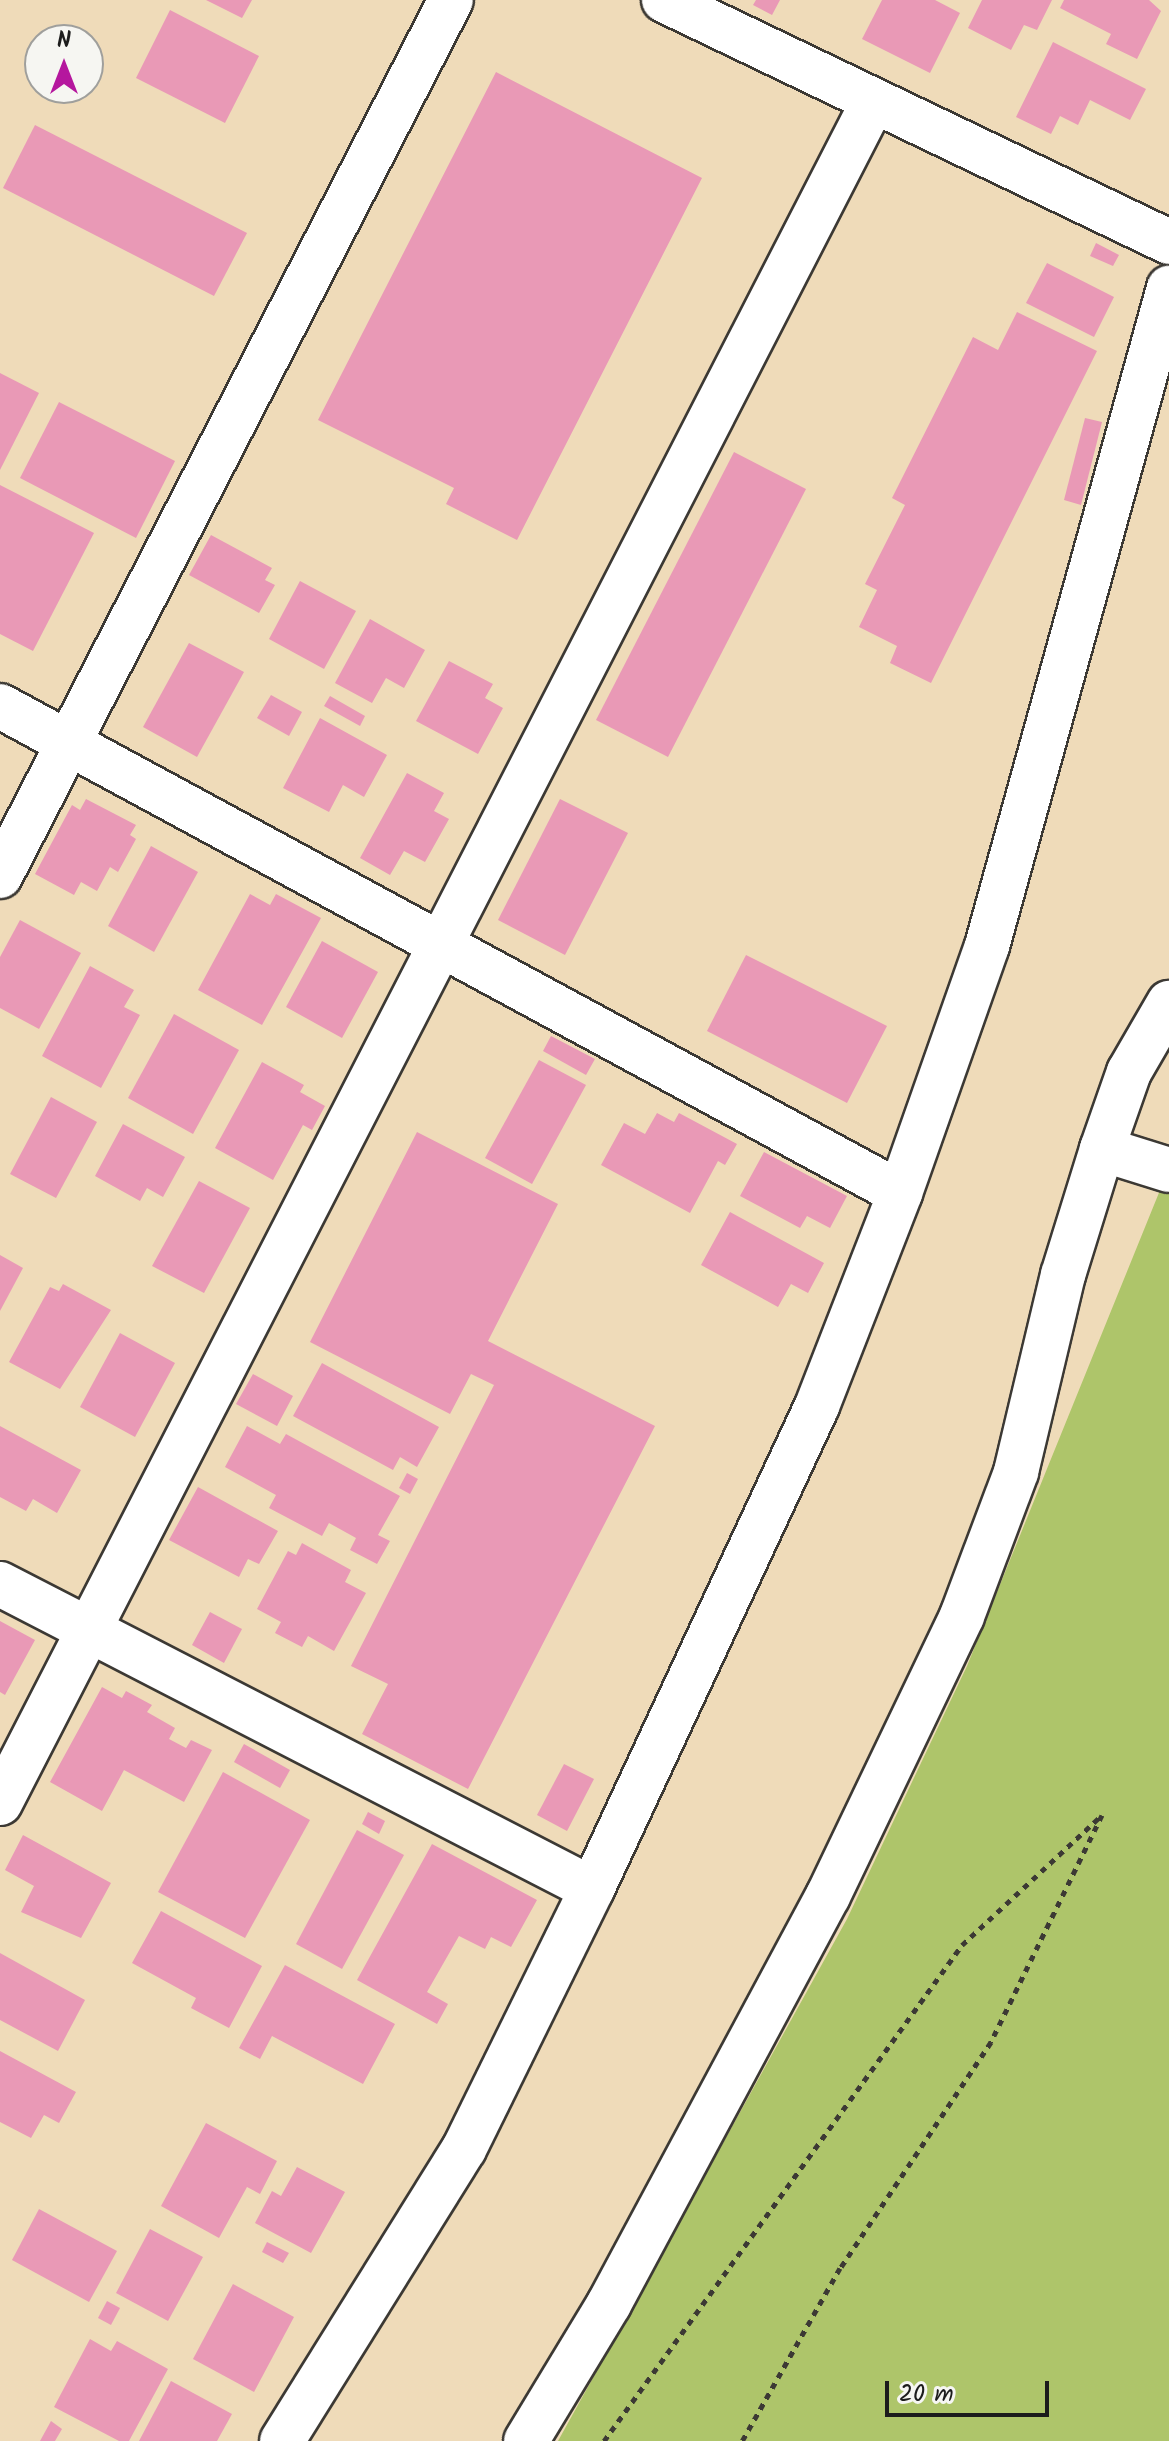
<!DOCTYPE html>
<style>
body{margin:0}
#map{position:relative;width:1169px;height:2441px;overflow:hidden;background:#efdbb9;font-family:Kalam,sans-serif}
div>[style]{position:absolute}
.green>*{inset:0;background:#aec56a}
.building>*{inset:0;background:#e999b6}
.path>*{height:5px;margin-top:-2.5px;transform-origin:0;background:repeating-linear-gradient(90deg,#3c3934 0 6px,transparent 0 12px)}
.roads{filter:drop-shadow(2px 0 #3c3934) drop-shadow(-2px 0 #3c3934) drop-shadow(0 2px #3c3934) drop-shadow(0 -2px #3c3934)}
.minor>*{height:44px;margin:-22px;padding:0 22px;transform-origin:22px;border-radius:22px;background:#fff}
span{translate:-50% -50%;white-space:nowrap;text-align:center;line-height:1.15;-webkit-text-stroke:6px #f6f6f2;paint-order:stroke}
.north{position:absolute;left:24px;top:24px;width:80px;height:80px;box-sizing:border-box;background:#f6f6f2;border:2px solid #9f9f9c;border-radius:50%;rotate:0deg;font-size:22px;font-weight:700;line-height:32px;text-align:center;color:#1c1c1c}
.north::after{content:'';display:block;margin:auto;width:28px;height:36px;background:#b5179e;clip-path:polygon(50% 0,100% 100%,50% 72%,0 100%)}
.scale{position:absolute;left:885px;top:2381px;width:164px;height:36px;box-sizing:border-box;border:4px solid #1c1c1c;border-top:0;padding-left:10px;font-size:24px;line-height:28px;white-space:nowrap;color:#1c1c1c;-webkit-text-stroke:6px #f6f6f2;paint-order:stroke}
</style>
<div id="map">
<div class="green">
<div style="clip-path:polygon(1169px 1168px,1169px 2441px,558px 2441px,847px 1919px,967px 1666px)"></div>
</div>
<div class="building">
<div style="clip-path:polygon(206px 0,252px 0,242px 18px)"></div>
<div style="clip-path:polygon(756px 0,780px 0,772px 15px,753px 5px)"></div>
<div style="clip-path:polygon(882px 0,935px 0,960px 13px,930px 73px,862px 39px)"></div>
<div style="clip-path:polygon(982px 0,1052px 0,1037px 30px,1024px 25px,1011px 50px,968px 28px)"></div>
<div style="clip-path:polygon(1064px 0,1149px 0,1161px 11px,1137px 59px,1106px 44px,1111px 34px,1060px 8px)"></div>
<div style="clip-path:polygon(170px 10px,259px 56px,225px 123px,136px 78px)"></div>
<div style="clip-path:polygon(1053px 42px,1146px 89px,1130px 120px,1090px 100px,1078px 125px,1060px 116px,1051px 134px,1016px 117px)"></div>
<div style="clip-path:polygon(496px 72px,702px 178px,517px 540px,446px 504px,454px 488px,318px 420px)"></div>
<div style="clip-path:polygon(35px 125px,247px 233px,214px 296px,3px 188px)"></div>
<div style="clip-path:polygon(1096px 243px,1119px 255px,1113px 266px,1090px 256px)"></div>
<div style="clip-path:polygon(1047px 263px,1114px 297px,1094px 337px,1026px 303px)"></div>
<div style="clip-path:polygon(1017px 312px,1097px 351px,931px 683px,890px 663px,897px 646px,859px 627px,877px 590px,865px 584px,905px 505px,892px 498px,973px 337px,998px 350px)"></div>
<div style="clip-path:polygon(0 373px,39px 393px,0 470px)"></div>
<div style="clip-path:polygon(59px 402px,175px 461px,136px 538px,20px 478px)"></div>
<div style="clip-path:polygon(1085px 418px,1102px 422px,1081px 505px,1064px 500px)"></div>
<div style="clip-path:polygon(734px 452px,806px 489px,668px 757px,596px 720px)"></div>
<div style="clip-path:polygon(0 485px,94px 533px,33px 651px,0 634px)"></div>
<div style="clip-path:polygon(211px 535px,272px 568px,265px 580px,275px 585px,259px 613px,189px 575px)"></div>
<div style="clip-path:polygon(300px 581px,356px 611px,324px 669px,269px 639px)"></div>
<div style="clip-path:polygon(370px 619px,425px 650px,404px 688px,386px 678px,372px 703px,335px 683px)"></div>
<div style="clip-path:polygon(189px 643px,244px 672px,197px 757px,143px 727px)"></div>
<div style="clip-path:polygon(449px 661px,493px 684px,485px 698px,503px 708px,478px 754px,416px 721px)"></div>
<div style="clip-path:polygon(271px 695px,302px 712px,289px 736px,257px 718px)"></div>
<div style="clip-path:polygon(330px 696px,365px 716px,360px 726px,324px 706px)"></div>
<div style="clip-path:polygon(320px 718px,387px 755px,364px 797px,343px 785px,329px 812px,283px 788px)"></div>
<div style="clip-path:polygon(407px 773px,444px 793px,434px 811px,449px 819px,425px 862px,404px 851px,390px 875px,360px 858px)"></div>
<div style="clip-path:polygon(86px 799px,136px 825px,130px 835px,136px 839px,118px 872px,110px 867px,97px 891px,81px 882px,74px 895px,35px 874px,72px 805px,80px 810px)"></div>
<div style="clip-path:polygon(560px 799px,628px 833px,565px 955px,498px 920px)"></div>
<div style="clip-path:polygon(151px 846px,198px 872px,154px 952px,108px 926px)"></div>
<div style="clip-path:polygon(250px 894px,270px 905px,276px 894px,321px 918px,262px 1025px,198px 990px)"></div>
<div style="clip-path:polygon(20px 920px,81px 953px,39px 1029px,0 1008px,0 957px)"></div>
<div style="clip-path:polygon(322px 941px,378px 972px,342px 1038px,286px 1007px)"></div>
<div style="clip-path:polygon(746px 955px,887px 1026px,847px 1103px,707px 1031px)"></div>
<div style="clip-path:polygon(90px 966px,134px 990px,124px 1007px,140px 1015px,101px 1088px,42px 1056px)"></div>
<div style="clip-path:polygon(174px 1014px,239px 1050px,193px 1134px,128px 1098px)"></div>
<div style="clip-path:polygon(551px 1036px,595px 1059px,586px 1075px,543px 1051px)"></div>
<div style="clip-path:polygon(539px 1060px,586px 1085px,532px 1184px,485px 1158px)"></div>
<div style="clip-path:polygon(262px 1062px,304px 1085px,300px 1092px,325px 1106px,312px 1130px,303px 1125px,273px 1180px,215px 1148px)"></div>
<div style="clip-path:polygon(51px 1097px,97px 1122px,56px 1198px,10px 1174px)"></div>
<div style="clip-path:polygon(657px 1113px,674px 1122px,679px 1113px,737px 1144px,725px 1165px,718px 1161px,690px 1213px,601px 1165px,624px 1123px,645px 1134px)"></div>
<div style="clip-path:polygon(123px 1124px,185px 1157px,163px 1197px,147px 1188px,140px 1201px,95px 1176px)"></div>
<div style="clip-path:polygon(417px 1132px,558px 1204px,488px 1341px,655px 1426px,468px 1789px,362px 1734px,388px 1684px,351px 1666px,494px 1385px,471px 1374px,450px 1414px,310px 1342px)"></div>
<div style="clip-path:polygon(764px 1152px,847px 1196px,830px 1228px,807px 1216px,800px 1228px,740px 1196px)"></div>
<div style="clip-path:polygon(199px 1181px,250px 1208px,204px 1293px,152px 1266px)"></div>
<div style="clip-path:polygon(730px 1212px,824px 1263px,808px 1293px,791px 1284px,778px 1307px,701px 1265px)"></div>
<div style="clip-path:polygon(0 1255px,23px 1268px,0 1311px)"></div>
<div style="clip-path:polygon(63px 1284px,111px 1310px,60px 1389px,9px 1362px,50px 1287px,59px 1291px)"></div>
<div style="clip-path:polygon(120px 1333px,175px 1363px,135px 1437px,80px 1407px)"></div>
<div style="clip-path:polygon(322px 1363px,439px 1427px,417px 1467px,400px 1457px,393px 1470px,293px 1416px)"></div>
<div style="clip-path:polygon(253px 1374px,293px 1396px,277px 1426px,236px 1404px)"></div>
<div style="clip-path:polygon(0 1426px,81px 1470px,57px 1513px,33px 1499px,26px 1511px,0 1497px)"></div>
<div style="clip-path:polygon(247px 1426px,280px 1444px,286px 1434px,400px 1496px,378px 1535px,390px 1541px,377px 1564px,350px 1550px,356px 1538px,329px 1523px,322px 1536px,269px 1508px,276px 1495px,225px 1467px)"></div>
<div style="clip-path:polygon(407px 1473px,418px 1479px,410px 1494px,399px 1488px)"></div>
<div style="clip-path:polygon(198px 1487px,278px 1531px,259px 1564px,248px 1559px,239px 1577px,169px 1540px)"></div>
<div style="clip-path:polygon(302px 1543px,351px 1570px,345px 1582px,366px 1593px,334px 1651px,308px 1636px,302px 1647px,275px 1633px,281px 1622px,257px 1609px,288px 1551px,296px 1555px)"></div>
<div style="clip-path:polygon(210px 1612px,242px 1629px,224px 1663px,192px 1645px)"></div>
<div style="clip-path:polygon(0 1621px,35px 1640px,5px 1695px,0 1692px)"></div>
<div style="clip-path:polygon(102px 1687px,122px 1698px,126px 1691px,152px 1705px,147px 1712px,175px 1728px,169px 1739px,186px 1748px,191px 1740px,212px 1750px,184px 1802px,124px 1770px,102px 1811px,50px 1782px)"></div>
<div style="clip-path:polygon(244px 1744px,290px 1770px,280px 1788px,234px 1762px)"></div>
<div style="clip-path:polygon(564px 1764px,594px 1779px,567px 1831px,537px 1815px)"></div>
<div style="clip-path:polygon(223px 1772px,310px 1820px,245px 1938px,158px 1892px)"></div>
<div style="clip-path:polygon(368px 1812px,385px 1821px,379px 1834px,362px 1824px)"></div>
<div style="clip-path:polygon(357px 1830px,404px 1855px,342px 1969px,296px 1944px)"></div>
<div style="clip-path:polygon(23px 1835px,111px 1883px,81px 1938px,21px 1912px,34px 1886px,5px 1870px)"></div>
<div style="clip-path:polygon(432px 1844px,537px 1900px,511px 1947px,491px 1937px,485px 1949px,459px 1936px,427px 1992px,448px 2004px,437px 2024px,357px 1980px)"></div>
<div style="clip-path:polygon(161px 1911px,262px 1966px,229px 2028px,191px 2008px,196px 1998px,132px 1963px)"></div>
<div style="clip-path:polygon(0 1953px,85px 2000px,58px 2051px,0 2020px)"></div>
<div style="clip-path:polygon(285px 1965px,395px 2024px,363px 2084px,272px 2036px,260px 2059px,239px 2048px)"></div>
<div style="clip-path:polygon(0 2051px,76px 2092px,59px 2123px,44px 2115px,31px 2138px,0 2122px)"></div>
<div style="clip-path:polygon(206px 2123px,277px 2161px,260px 2194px,247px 2187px,219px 2238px,161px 2206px)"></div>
<div style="clip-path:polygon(297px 2167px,345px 2192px,311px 2253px,255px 2223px,272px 2191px,281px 2196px)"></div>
<div style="clip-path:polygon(39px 2209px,117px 2251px,89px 2302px,12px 2260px)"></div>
<div style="clip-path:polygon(150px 2229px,203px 2257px,168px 2321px,116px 2293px)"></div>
<div style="clip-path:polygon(267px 2242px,289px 2253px,283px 2263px,262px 2252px)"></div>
<div style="clip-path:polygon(233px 2284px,294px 2317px,254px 2392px,193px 2359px)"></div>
<div style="clip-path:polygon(107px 2301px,120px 2308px,111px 2325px,98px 2318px)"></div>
<div style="clip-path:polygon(90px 2339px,111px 2351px,117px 2341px,168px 2369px,129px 2441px,119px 2441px,54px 2407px)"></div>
<div style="clip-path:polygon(171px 2381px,232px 2414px,217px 2441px,139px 2441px)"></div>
<div style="clip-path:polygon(51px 2421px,62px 2429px,55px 2441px,40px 2441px)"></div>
</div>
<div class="path">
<div style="left:604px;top:2441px;width:612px;rotate:-54.18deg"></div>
<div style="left:962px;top:1945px;width:191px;rotate:-42.9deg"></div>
<div style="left:1102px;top:1815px;width:253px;rotate:116.1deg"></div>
<div style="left:991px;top:2042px;width:272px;rotate:123.7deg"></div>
<div style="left:840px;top:2268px;width:199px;rotate:119.5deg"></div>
</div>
<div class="roads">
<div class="minor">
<div style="left:664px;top:0;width:560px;rotate:25.6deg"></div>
<div style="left:0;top:706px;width:1023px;rotate:28.42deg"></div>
<div style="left:0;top:876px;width:985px;rotate:-62.76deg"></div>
<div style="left:1102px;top:1149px;width:70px;rotate:17.4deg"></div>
<div style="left:0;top:1584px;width:666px;rotate:27.26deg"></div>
<div style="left:0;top:1803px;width:1910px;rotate:-62.83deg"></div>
<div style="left:282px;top:2441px;width:344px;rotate:-58.1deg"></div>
<div style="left:464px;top:2149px;width:290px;rotate:-63.8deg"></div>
<div style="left:592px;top:1889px;width:533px;rotate:-65.02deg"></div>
<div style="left:817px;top:1406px;width:229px;rotate:-68.7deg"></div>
<div style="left:900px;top:1193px;width:262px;rotate:-70.6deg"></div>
<div style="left:987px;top:946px;width:683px;rotate:-74.54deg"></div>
<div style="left:526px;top:2441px;width:160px;rotate:-58.8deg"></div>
<div style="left:609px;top:2304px;width:463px;rotate:-61.8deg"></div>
<div style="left:828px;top:1896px;width:310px;rotate:-64.4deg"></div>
<div style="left:962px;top:1616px;width:154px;rotate:-69.4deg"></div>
<div style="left:1016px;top:1472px;width:203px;rotate:-76.6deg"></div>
<div style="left:1063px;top:1275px;width:132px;rotate:-72.8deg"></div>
<div style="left:1102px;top:1149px;width:82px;rotate:-70.7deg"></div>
<div style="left:1129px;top:1072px;width:80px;rotate:-59.9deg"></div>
</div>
</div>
<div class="north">N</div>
<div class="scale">20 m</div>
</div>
